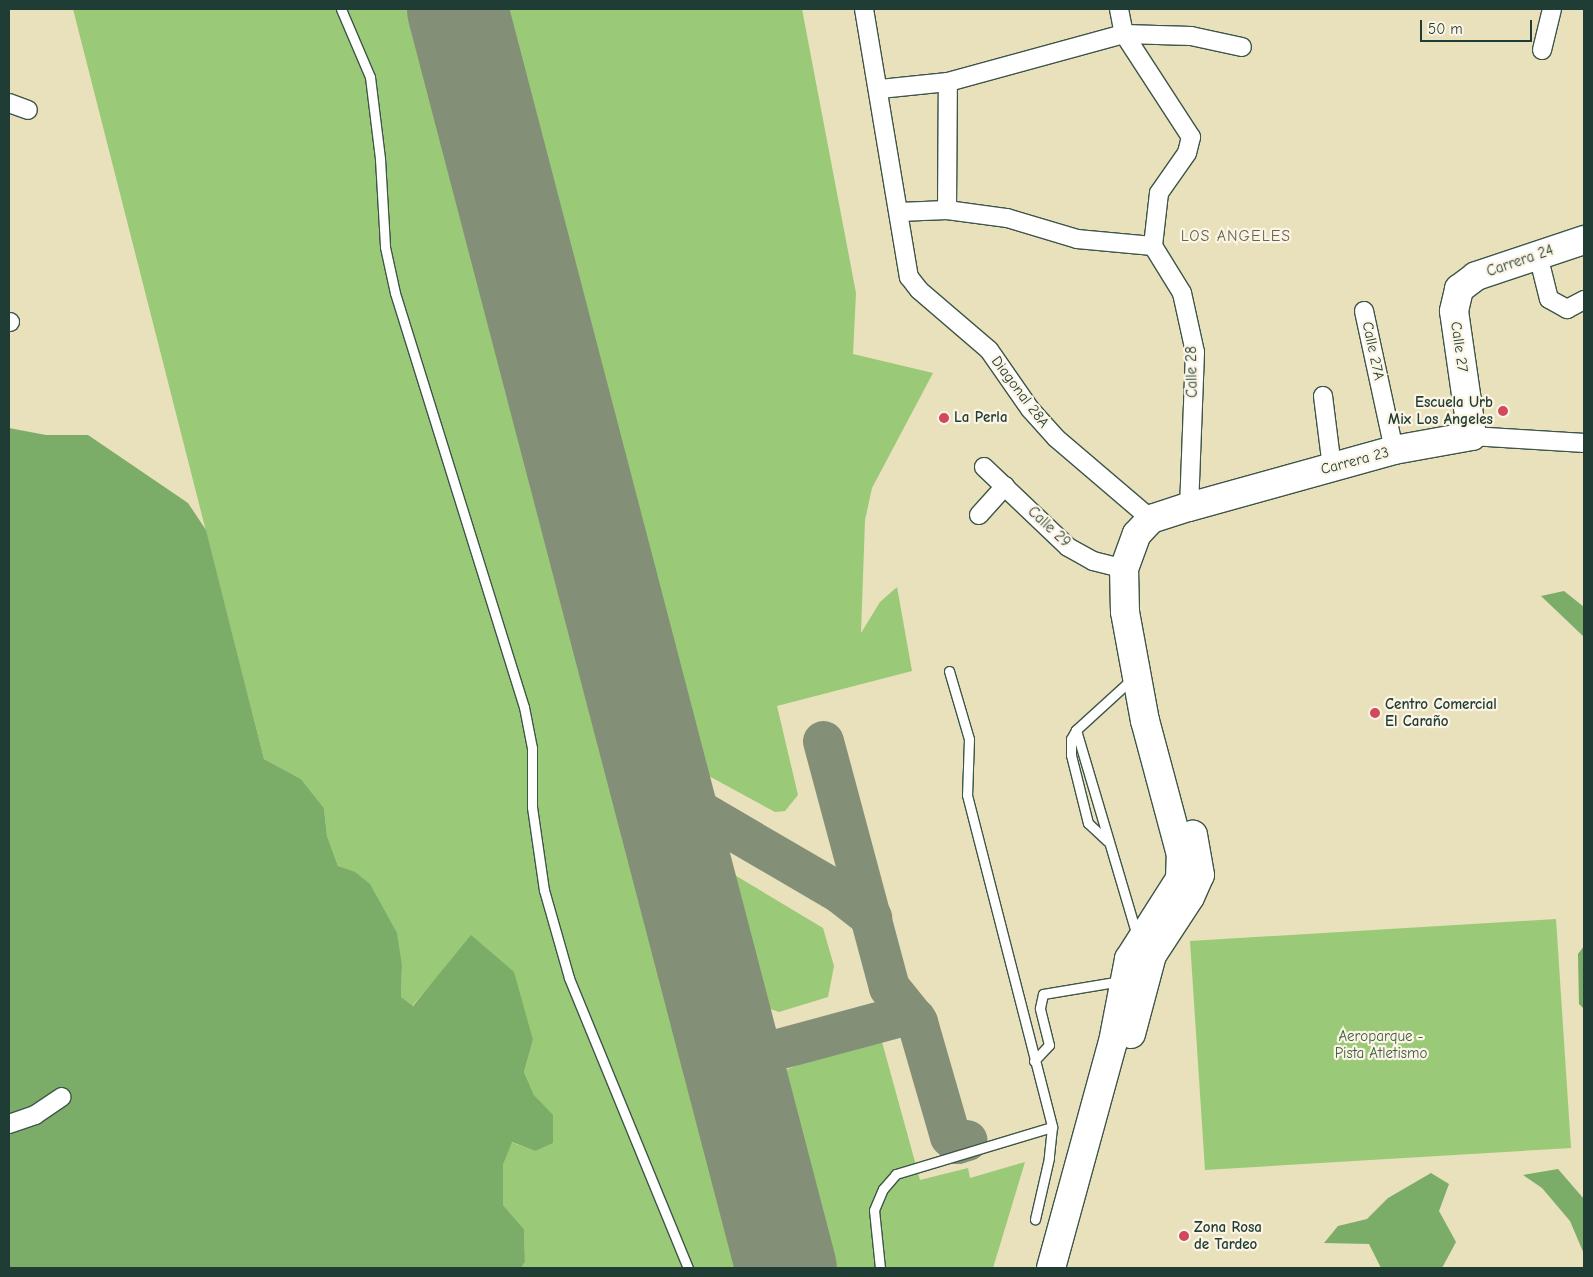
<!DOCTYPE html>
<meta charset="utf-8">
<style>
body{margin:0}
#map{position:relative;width:1593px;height:1277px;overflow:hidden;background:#e8e1bc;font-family:"Comic Neue",sans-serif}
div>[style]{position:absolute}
.green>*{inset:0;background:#9ac977}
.forest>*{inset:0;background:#7bad68}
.taxiway>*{height:41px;margin:-20.5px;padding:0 20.5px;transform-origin:20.5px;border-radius:20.5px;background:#848f78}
.runway>*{height:101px;margin:-50.5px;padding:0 50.5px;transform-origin:50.5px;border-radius:50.5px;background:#848f78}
.roads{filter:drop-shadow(1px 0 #3d5648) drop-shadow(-1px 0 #3d5648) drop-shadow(0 1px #3d5648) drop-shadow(0 -1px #3d5648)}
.lane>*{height:9px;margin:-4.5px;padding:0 4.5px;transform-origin:4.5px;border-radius:4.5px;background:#fff}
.street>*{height:18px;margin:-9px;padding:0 9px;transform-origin:9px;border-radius:9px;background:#fff}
.primary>*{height:28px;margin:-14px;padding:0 14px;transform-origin:14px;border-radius:14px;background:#fff}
.dots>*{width:14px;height:14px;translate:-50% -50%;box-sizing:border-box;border:2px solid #fcf5e5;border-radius:50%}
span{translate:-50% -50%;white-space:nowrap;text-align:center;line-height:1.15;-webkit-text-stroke:4.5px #fcf5e5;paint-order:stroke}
.street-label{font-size:15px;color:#1f3d34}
.poi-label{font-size:15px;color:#1f3d34;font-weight:700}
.right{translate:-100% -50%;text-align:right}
.left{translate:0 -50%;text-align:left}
.park-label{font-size:15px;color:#3e6045}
.neighbourhood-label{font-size:16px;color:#666455;letter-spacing:1px}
.frame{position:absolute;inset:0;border:10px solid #1f3d34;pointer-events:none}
.scale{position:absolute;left:1420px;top:20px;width:112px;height:22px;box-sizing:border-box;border:2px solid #1f3d34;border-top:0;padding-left:6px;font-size:15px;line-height:18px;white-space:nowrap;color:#1f3d34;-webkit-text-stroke:4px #fcf5e5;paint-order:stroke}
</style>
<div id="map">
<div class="green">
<div style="clip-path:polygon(73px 9px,410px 9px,743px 1268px,521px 1268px,525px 1262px,524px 1229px,503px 1205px,503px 1165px,511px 1142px,535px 1151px,553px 1116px,534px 1095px,524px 1072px,533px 1040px,435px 980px,412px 1006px,401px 997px,402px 966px,355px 873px,338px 866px,327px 836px,324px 808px,301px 779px,264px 759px)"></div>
<div style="clip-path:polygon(492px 9px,802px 9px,856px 293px,853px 354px,933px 373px,872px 488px,865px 520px,861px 633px,880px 602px,897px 587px,912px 671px,777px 706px,798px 795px,785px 811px,775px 812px,696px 769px)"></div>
<div style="clip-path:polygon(733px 874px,823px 928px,834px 966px,828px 997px,779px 1012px,768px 1008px)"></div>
<div style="clip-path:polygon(1556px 919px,1571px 1148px,1205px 1170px,1190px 941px)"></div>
<div style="clip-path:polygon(882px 1042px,920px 1180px,968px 1168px,970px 1178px,1025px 1162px,993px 1268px,823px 1268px,773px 1075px,826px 1054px,854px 1045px)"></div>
</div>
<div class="forest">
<div style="clip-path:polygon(9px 428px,46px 435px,88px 435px,188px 503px,206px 530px,264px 759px,301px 779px,324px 808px,327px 836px,338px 866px,355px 872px,370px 884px,397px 933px,402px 966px,401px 997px,413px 1006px,471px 935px,514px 972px,533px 1040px,524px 1072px,534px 1095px,553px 1115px,553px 1143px,535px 1151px,512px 1142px,503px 1165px,503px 1205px,524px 1229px,525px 1262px,521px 1268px,9px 1268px)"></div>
<div style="clip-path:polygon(1564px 591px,1584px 607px,1584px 637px,1541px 596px)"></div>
<div style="clip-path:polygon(1584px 946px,1584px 1009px,1579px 1004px,1578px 954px)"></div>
<div style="clip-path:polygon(1558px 1169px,1584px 1199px,1584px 1254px,1570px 1221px,1542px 1188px,1523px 1175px)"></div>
<div style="clip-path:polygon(1431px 1173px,1449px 1184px,1439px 1211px,1456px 1242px,1442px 1268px,1381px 1268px,1369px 1244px,1324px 1243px,1338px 1226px,1367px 1219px,1388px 1198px)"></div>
</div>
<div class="taxiway">
<div style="left:823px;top:741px;width:255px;rotate:75deg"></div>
<div style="left:889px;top:987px;width:45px;rotate:51.3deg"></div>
<div style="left:917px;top:1022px;width:119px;rotate:73.9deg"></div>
<div style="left:950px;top:1136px;width:10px;rotate:45deg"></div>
<div style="left:957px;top:1143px;width:10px;rotate:-17deg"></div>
<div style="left:653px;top:761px;width:30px;rotate:62deg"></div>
<div style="left:667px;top:787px;width:21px;rotate:41deg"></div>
<div style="left:683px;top:801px;width:181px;rotate:30.3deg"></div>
<div style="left:839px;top:892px;width:41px;rotate:38deg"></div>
<div style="left:683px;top:875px;width:20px;rotate:-81deg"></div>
<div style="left:686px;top:855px;width:16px;rotate:-63deg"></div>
<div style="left:693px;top:841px;width:21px;rotate:-35deg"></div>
<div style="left:710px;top:829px;width:17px;rotate:-7deg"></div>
<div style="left:720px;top:1017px;width:37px;rotate:46deg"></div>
<div style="left:746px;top:1044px;width:29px;rotate:12deg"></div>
<div style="left:743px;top:1104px;width:31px;rotate:-75deg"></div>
<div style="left:751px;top:1074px;width:33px;rotate:-46deg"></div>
<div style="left:774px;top:1050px;width:131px;rotate:-15.1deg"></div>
<div style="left:900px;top:1016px;width:15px;rotate:8deg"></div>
</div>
<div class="runway">
<div style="left:457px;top:9px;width:1301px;rotate:75.36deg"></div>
</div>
<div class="roads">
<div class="lane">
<div style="left:341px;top:9px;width:74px;rotate:66.9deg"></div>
<div style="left:370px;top:77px;width:83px;rotate:83deg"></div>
<div style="left:380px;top:159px;width:88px;rotate:86.7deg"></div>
<div style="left:385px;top:247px;width:47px;rotate:77.7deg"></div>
<div style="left:395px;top:293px;width:434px;rotate:72.7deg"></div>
<div style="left:524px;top:707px;width:42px;rotate:79deg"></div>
<div style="left:532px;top:748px;width:59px;rotate:90deg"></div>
<div style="left:532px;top:807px;width:84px;rotate:81.8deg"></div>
<div style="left:544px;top:890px;width:91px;rotate:74.1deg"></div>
<div style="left:569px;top:978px;width:313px;rotate:67.7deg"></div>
<div style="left:949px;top:671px;width:71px;rotate:73.6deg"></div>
<div style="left:969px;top:739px;width:56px;rotate:92deg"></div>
<div style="left:967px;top:795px;width:343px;rotate:75.6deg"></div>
<div style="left:1052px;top:1127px;width:31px;rotate:96deg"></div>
<div style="left:1049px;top:1158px;width:63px;rotate:102.9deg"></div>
<div style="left:1133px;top:678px;width:77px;rotate:137.6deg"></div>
<div style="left:1076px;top:730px;width:215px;rotate:73.5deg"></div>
<div style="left:1076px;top:730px;width:10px;rotate:119deg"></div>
<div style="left:1071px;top:739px;width:16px;rotate:90deg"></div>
<div style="left:1071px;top:755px;width:70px;rotate:76deg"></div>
<div style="left:1088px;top:823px;width:26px;rotate:43deg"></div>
<div style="left:1034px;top:1061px;width:22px;rotate:-47deg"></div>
<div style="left:1049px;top:1045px;width:38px;rotate:-104deg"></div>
<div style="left:1040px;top:1008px;width:14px;rotate:-78deg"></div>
<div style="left:1043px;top:994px;width:79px;rotate:-9.5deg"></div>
<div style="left:880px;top:1268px;width:58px;rotate:-95.9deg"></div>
<div style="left:874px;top:1210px;width:23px;rotate:-67deg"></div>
<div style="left:883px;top:1189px;width:20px;rotate:-49deg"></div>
<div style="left:896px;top:1174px;width:163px;rotate:-16.8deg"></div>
</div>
<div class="street">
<div style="left:864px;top:9px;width:272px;rotate:80.5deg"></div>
<div style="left:909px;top:277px;width:16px;rotate:52deg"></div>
<div style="left:919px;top:290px;width:92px;rotate:40.6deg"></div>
<div style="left:989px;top:350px;width:72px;rotate:55.2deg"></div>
<div style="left:1030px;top:409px;width:39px;rotate:48deg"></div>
<div style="left:1056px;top:438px;width:125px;rotate:40.5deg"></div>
<div style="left:1119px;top:9px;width:25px;rotate:79deg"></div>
<div style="left:1124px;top:34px;width:123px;rotate:57deg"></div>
<div style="left:1191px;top:137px;width:16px;rotate:104deg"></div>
<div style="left:1187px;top:153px;width:49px;rotate:125deg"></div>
<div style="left:1159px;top:193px;width:53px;rotate:96.5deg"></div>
<div style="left:1542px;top:50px;width:42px;rotate:-76.3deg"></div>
<div style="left:880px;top:89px;width:68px;rotate:-5.9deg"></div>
<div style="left:948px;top:82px;width:182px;rotate:-15.3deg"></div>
<div style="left:1124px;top:34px;width:67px;rotate:1.7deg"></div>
<div style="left:1191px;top:36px;width:52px;rotate:12.2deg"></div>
<div style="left:9px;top:103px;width:20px;rotate:20deg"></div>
<div style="left:947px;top:210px;width:128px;rotate:-89.6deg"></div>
<div style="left:899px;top:212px;width:48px;rotate:-2.4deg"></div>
<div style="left:947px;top:210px;width:61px;rotate:7.6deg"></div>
<div style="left:1007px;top:218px;width:73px;rotate:16.7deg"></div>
<div style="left:1077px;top:239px;width:76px;rotate:5.3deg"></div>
<div style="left:1153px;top:246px;width:55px;rotate:58.3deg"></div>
<div style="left:1182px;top:293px;width:60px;rotate:77.6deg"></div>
<div style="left:1195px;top:352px;width:155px;rotate:92.2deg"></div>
<div style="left:1538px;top:255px;width:45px;rotate:76deg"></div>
<div style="left:1549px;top:299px;width:21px;rotate:29deg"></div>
<div style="left:1567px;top:309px;width:19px;rotate:-28deg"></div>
<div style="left:1364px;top:311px;width:142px;rotate:77.8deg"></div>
<div style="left:9px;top:322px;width:1px"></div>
<div style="left:1323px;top:396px;width:72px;rotate:82.8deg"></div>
<div style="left:1472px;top:436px;width:112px;rotate:3.6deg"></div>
<div style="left:984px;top:467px;width:116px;rotate:43.6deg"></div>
<div style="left:1068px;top:547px;width:29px;rotate:29deg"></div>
<div style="left:1093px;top:561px;width:32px;rotate:14deg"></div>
<div style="left:979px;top:515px;width:39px;rotate:-48deg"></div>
<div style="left:9px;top:1124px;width:28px;rotate:-19deg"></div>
<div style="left:35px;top:1115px;width:32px;rotate:-34deg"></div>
</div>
<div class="primary">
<div style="left:1131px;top:1034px;width:82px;rotate:-75.1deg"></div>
<div style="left:1152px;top:955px;width:69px;rotate:-56.8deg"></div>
<div style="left:1190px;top:897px;width:24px;rotate:-66deg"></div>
<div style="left:1200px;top:875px;width:41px;rotate:-99.9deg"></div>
<div style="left:1051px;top:1268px;width:234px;rotate:-74.7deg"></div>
<div style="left:1113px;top:1042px;width:85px;rotate:-79.1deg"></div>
<div style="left:1129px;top:959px;width:95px;rotate:-57.5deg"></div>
<div style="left:1180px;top:879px;width:24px;rotate:-88deg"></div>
<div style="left:1181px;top:855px;width:139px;rotate:-105deg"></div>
<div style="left:1145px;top:721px;width:111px;rotate:-100.4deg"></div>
<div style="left:1125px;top:612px;width:43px;rotate:-91.3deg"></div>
<div style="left:1124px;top:569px;width:37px;rotate:-70deg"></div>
<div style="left:1137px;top:534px;width:21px;rotate:-47deg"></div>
<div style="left:1151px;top:519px;width:40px;rotate:-18deg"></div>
<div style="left:1189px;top:507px;width:213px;rotate:-15.5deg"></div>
<div style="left:1394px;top:450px;width:79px;rotate:-10.2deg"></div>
<div style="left:1472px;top:436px;width:126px;rotate:-98.2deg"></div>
<div style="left:1454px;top:311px;width:23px;rotate:-77deg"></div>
<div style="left:1459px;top:289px;width:21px;rotate:-37deg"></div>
<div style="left:1476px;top:276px;width:114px;rotate:-18.4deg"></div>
</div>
</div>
<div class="dots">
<div style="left:1503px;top:411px;background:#d1495b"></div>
<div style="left:944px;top:418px;background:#d1495b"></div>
<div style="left:1375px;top:713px;background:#d1495b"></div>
<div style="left:1184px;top:1236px;background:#d1495b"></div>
</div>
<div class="street-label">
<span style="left:1520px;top:261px;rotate:-19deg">Carrera 24</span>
<span style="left:1459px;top:347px;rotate:82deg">Calle 27</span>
<span style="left:1373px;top:351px;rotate:78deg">Calle 27A</span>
<span style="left:1192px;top:372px;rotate:-91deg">Calle 28</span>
<span style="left:1020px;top:392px;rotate:53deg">Diagonal 28A</span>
<span style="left:1355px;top:461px;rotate:-15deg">Carrera 23</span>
<span style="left:1049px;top:527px;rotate:43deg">Calle 29</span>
</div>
<div class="poi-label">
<span class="right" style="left:1493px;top:411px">Escuela Urb<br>Mix Los Angeles</span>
<span class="left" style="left:954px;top:418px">La Perla</span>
<span class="left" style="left:1385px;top:713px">Centro Comercial<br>El Caraño</span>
<span class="left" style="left:1194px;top:1236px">Zona Rosa<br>de Tardeo</span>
</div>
<div class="park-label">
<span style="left:1381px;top:1045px">Aeroparque -<br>Pista Atletismo</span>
</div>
<div class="neighbourhood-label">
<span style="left:1236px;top:236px">LOS ANGELES</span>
</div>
<div class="frame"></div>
<div class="scale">50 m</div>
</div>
